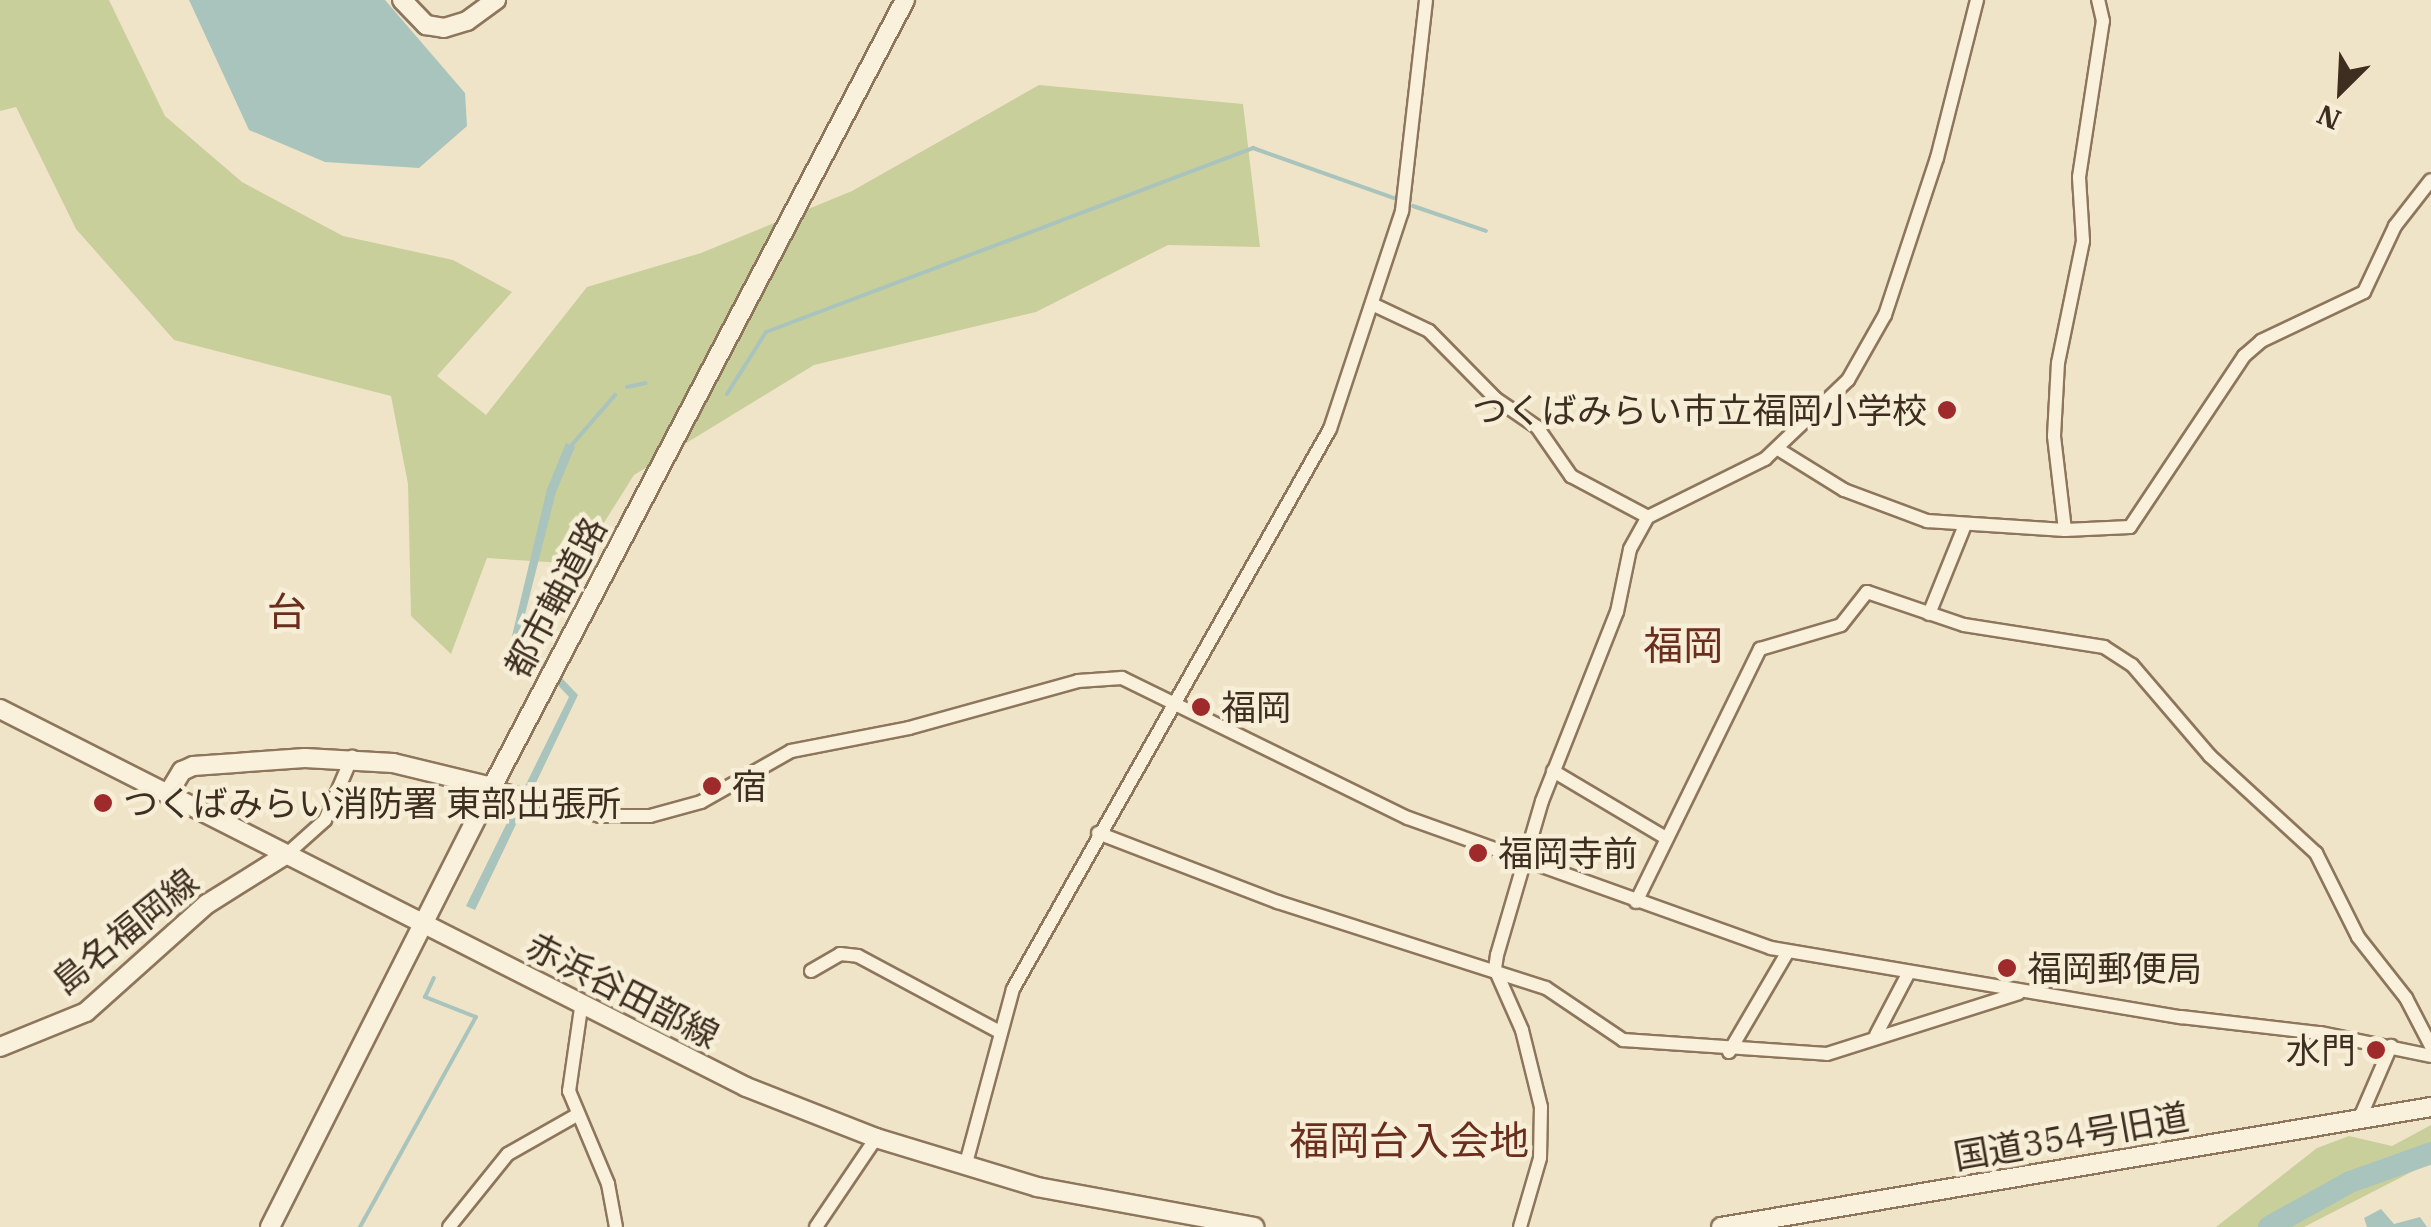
<!DOCTYPE html>
<meta charset="utf-8">
<style>
body{margin:0}
#map{position:relative;width:2431px;height:1227px;overflow:hidden;background:#f0e4c8;font-family:"IBM Plex Serif","Noto Sans JP",serif}
div>[style]{position:absolute}
.green>*{inset:0;background:#c9cf9b}
.water>*{inset:0;background:#a9c4bc}
.stream>*{height:4px;margin:-2px;padding:0 2px;transform-origin:2px;border-radius:2px;background:#a9c4bc}
.river>*{height:22px;margin:-11px;padding:0 11px;transform-origin:11px;border-radius:11px;background:#a9c4bc}
.roads{filter:drop-shadow(2px 0 #8d765c) drop-shadow(-2px 0 #8d765c) drop-shadow(0 2px #8d765c) drop-shadow(0 -2px #8d765c)}
.street>*{height:12px;margin:-6px;padding:0 6px;transform-origin:6px;border-radius:6px;background:#faf1dc}
.secondary>*{height:18px;margin:-9px;padding:0 9px;transform-origin:9px;border-radius:9px;background:#faf1dc}
.dots>*{width:28px;height:28px;translate:-50% -50%;box-sizing:border-box;border:5px solid #f7eed8;border-radius:50%}
span{translate:-50% -50%;white-space:nowrap;text-align:center;line-height:1.15;-webkit-text-stroke:9px #f7eed8;paint-order:stroke}
.poi-label{font-size:35px;color:#3d2e20}
.right{translate:-100% -50%;text-align:right}
.left{translate:0 -50%;text-align:left}
.street-label{font-size:35px;color:#3d2e20}
.quarter-label{font-size:40px;color:#6b2e1e}
.north{position:absolute;left:2291px;top:40px;width:100px;height:100px;-webkit-text-stroke:8px #f7eed8;paint-order:stroke;rotate:204deg;font-size:28px;font-weight:700;line-height:40px;text-align:center;color:#3d2e20}
.north::after{content:'';display:block;margin:auto;width:35px;height:45px;background:#3d2e20;clip-path:polygon(50% 0,100% 100%,50% 72%,0 100%)}
</style>
<div id="map">
<div class="green">
<div style="clip-path:polygon(0 0,109px 0,165px 116px,242px 182px,343px 236px,453px 260px,512px 292px,437px 376px,486px 415px,587px 287px,701px 253px,852px 191px,1039px 85px,1243px 104px,1260px 247px,1168px 245px,1036px 312px,814px 365px,634px 475px,578px 564px,487px 558px,451px 654px,411px 616px,408px 484px,391px 396px,174px 340px,76px 229px,16px 107px,0 111px)"></div>
<div style="clip-path:polygon(2431px 1125px,2431px 1162px,2304px 1227px,2216px 1227px,2317px 1148px,2349px 1136px,2392px 1146px)"></div>
</div>
<div class="water">
<div style="clip-path:polygon(189px 0,385px 0,465px 93px,467px 126px,419px 168px,325px 162px,249px 130px)"></div>
<div style="clip-path:polygon(566px 443px,575px 447px,556px 492px,520px 634px,578px 695px,475px 910px,466px 906px,569px 697px,512px 636px,547px 489px)"></div>
<div style="clip-path:polygon(2381px 1209px,2394px 1224px,2420px 1217px,2427px 1227px,2367px 1227px,2364px 1218px)"></div>
</div>
<div class="stream">
<div style="left:1413px;top:206px;width:77px;rotate:18.9deg"></div>
<div style="left:627px;top:387px;width:19px;rotate:-12deg"></div>
<div style="left:727px;top:394px;width:73px;rotate:-57.8deg"></div>
<div style="left:766px;top:332px;width:521px;rotate:-20.7deg"></div>
<div style="left:1253px;top:148px;width:152px;rotate:19.6deg"></div>
<div style="left:570px;top:447px;width:69px;rotate:-49.1deg"></div>
<div style="left:360px;top:1227px;width:240px;rotate:-61.1deg"></div>
<div style="left:476px;top:1017px;width:55px;rotate:-158.6deg"></div>
<div style="left:425px;top:997px;width:21px;rotate:-65deg"></div>
</div>
<div class="river">
<div style="left:2269px;top:1227px;width:93px;rotate:-29.1deg"></div>
<div style="left:2350px;top:1182px;width:86px;rotate:-19.7deg"></div>
</div>
<div class="roads">
<div class="street">
<div style="left:1372px;top:304px;width:63px;rotate:25.3deg"></div>
<div style="left:1429px;top:331px;width:95px;rotate:45.4deg"></div>
<div style="left:1496px;top:399px;width:50px;rotate:34.3deg"></div>
<div style="left:1537px;top:427px;width:60px;rotate:55.2deg"></div>
<div style="left:1571px;top:476px;width:87px;rotate:28deg"></div>
<div style="left:1778px;top:449px;width:78px;rotate:31.8deg"></div>
<div style="left:1844px;top:490px;width:89px;rotate:20.5deg"></div>
<div style="left:1927px;top:521px;width:138px;rotate:3.7deg"></div>
<div style="left:2065px;top:530px;width:65px;rotate:-2.6deg"></div>
<div style="left:2130px;top:527px;width:206px;rotate:-56.3deg"></div>
<div style="left:2244px;top:356px;width:23px;rotate:-41deg"></div>
<div style="left:2261px;top:341px;width:114px;rotate:-25.4deg"></div>
<div style="left:2364px;top:292px;width:73px;rotate:-64.8deg"></div>
<div style="left:2395px;top:226px;width:58px;rotate:-52deg"></div>
<div style="left:2065px;top:530px;width:95px;rotate:-96.7deg"></div>
<div style="left:2054px;top:436px;width:73px;rotate:-86.9deg"></div>
<div style="left:2058px;top:363px;width:125px;rotate:-78.4deg"></div>
<div style="left:2083px;top:241px;width:64px;rotate:-93.6deg"></div>
<div style="left:2079px;top:177px;width:158px;rotate:-81.3deg"></div>
<div style="left:2103px;top:21px;width:22px;rotate:-103deg"></div>
<div style="left:1929px;top:614px;width:96px;rotate:-68deg"></div>
<div style="left:1553px;top:771px;width:131px;rotate:30.7deg"></div>
<div style="left:492px;top:787px;width:112px;rotate:15deg"></div>
<div style="left:600px;top:816px;width:50px"></div>
<div style="left:650px;top:816px;width:53px;rotate:-15.4deg"></div>
<div style="left:701px;top:802px;width:103px;rotate:-29.5deg"></div>
<div style="left:791px;top:751px;width:120px;rotate:-11deg"></div>
<div style="left:909px;top:728px;width:175px;rotate:-15.5deg"></div>
<div style="left:1078px;top:681px;width:44px;rotate:-3.9deg"></div>
<div style="left:1122px;top:678px;width:318px;rotate:26.1deg"></div>
<div style="left:1408px;top:818px;width:386px;rotate:19.7deg"></div>
<div style="left:1771px;top:948px;width:416px;rotate:9.6deg"></div>
<div style="left:2181px;top:1017px;width:140px;rotate:6.6deg"></div>
<div style="left:2320px;top:1033px;width:113px;rotate:11.7deg"></div>
<div style="left:1098px;top:833px;width:193px;rotate:21deg"></div>
<div style="left:1278px;top:902px;width:281px;rotate:17.8deg"></div>
<div style="left:1546px;top:988px;width:93px;rotate:34deg"></div>
<div style="left:1623px;top:1040px;width:204px;rotate:3.9deg"></div>
<div style="left:1827px;top:1054px;width:201px;rotate:-17.6deg"></div>
<div style="left:287px;top:854px;width:51px;rotate:-41.8deg"></div>
<div style="left:325px;top:820px;width:69px;rotate:-66.8deg"></div>
<div style="left:1636px;top:902px;width:282px;rotate:-63.9deg"></div>
<div style="left:1760px;top:649px;width:84px;rotate:-16.5deg"></div>
<div style="left:1841px;top:625px;width:42px;rotate:-51.8deg"></div>
<div style="left:1867px;top:592px;width:102px;rotate:18.8deg"></div>
<div style="left:1964px;top:625px;width:142px;rotate:8.9deg"></div>
<div style="left:2104px;top:647px;width:33px;rotate:33deg"></div>
<div style="left:2132px;top:665px;width:120px;rotate:49.4deg"></div>
<div style="left:2210px;top:756px;width:144px;rotate:42.5deg"></div>
<div style="left:2316px;top:853px;width:94px;rotate:63.4deg"></div>
<div style="left:2358px;top:937px;width:78px;rotate:51.8deg"></div>
<div style="left:2406px;top:998px;width:54px;rotate:62.5deg"></div>
<div style="left:811px;top:971px;width:34px;rotate:-30deg"></div>
<div style="left:840px;top:954px;width:18px;rotate:6deg"></div>
<div style="left:858px;top:956px;width:159px;rotate:28.2deg"></div>
<div style="left:581px;top:1008px;width:84px;rotate:98.2deg"></div>
<div style="left:569px;top:1091px;width:101px;rotate:67.2deg"></div>
<div style="left:608px;top:1184px;width:44px;rotate:79.5deg"></div>
<div style="left:1876px;top:1035px;width:69px;rotate:-62.3deg"></div>
<div style="left:1729px;top:1052px;width:115px;rotate:-59.6deg"></div>
<div style="left:2359px;top:1120px;width:81px;rotate:-66.6deg"></div>
<div style="left:965px;top:1167px;width:184px;rotate:-74.9deg"></div>
<div style="left:1013px;top:989px;width:643px;rotate:-60.49deg"></div>
<div style="left:1330px;top:429px;width:230px;rotate:-71.7deg"></div>
<div style="left:1402px;top:211px;width:212px;rotate:-83.5deg"></div>
<div style="left:449px;top:1227px;width:94px;rotate:-51.1deg"></div>
<div style="left:508px;top:1154px;width:77px;rotate:-29.6deg"></div>
<div style="left:816px;top:1227px;width:107px;rotate:-56deg"></div>
<div style="left:1520px;top:1227px;width:72px;rotate:-73.8deg"></div>
<div style="left:1540px;top:1158px;width:51px;rotate:-88.9deg"></div>
<div style="left:1541px;top:1107px;width:79px;rotate:-103.9deg"></div>
<div style="left:1522px;top:1030px;width:67px;rotate:-113.9deg"></div>
<div style="left:1495px;top:969px;width:14px;rotate:-82deg"></div>
<div style="left:1497px;top:955px;width:160px;rotate:-73.7deg"></div>
<div style="left:1542px;top:801px;width:203px;rotate:-68.4deg"></div>
<div style="left:1617px;top:612px;width:64px;rotate:-78.3deg"></div>
<div style="left:1630px;top:549px;width:37px;rotate:-61deg"></div>
<div style="left:1648px;top:517px;width:131px;rotate:-26.4deg"></div>
<div style="left:1765px;top:459px;width:115px;rotate:-43.6deg"></div>
<div style="left:1848px;top:380px;width:75px;rotate:-60.4deg"></div>
<div style="left:1885px;top:315px;width:165px;rotate:-71.7deg"></div>
<div style="left:1937px;top:158px;width:163px;rotate:-75.8deg"></div>
</div>
<div class="secondary">
<div style="left:402px;top:0;width:35px;rotate:46deg"></div>
<div style="left:426px;top:25px;width:18px;rotate:9deg"></div>
<div style="left:444px;top:28px;width:24px;rotate:-17deg"></div>
<div style="left:467px;top:21px;width:36px;rotate:-36deg"></div>
<div style="left:0;top:709px;width:836px;rotate:26.87deg"></div>
<div style="left:746px;top:1087px;width:140px;rotate:21.4deg"></div>
<div style="left:876px;top:1138px;width:168px;rotate:16.9deg"></div>
<div style="left:1037px;top:1187px;width:221px;rotate:10.4deg"></div>
<div style="left:168px;top:794px;width:27px;rotate:-59deg"></div>
<div style="left:182px;top:771px;width:12px;rotate:-24deg"></div>
<div style="left:193px;top:766px;width:112px;rotate:-4.1deg"></div>
<div style="left:305px;top:758px;width:88px;rotate:3.3deg"></div>
<div style="left:393px;top:763px;width:102px;rotate:13.6deg"></div>
<div style="left:0;top:1047px;width:93px;rotate:-22.1deg"></div>
<div style="left:86px;top:1012px;width:162px;rotate:-41.8deg"></div>
<div style="left:207px;top:904px;width:94px;rotate:-32deg"></div>
<div style="left:270px;top:1227px;width:493px;rotate:-63.2deg"></div>
<div style="left:492px;top:787px;width:889px;rotate:-62.31deg"></div>
<div style="left:1721px;top:1227px;width:720px;rotate:-9.59deg"></div>
</div>
</div>
<div class="dots">
<div style="left:1947px;top:410px;background:#9e2a2b"></div>
<div style="left:1201px;top:707px;background:#9e2a2b"></div>
<div style="left:712px;top:786px;background:#9e2a2b"></div>
<div style="left:103px;top:803px;background:#9e2a2b"></div>
<div style="left:1478px;top:853px;background:#9e2a2b"></div>
<div style="left:2007px;top:968px;background:#9e2a2b"></div>
<div style="left:2376px;top:1050px;background:#9e2a2b"></div>
</div>
<div class="poi-label">
<span class="right" style="left:1927px;top:410px">つくばみらい市立福岡小学校</span>
<span class="left" style="left:1221px;top:707px">福岡</span>
<span class="left" style="left:732px;top:786px">宿</span>
<span class="left" style="left:123px;top:803px">つくばみらい消防署 東部出張所</span>
<span class="left" style="left:1498px;top:853px">福岡寺前</span>
<span class="left" style="left:2027px;top:968px">福岡郵便局</span>
<span class="right" style="left:2356px;top:1050px">水門</span>
</div>
<div class="street-label">
<span style="left:555px;top:597px;rotate:-62deg">都市軸道路</span>
<span style="left:125px;top:931px;rotate:-39deg">島名福岡線</span>
<span style="left:623px;top:990px;rotate:27deg">赤浜谷田部線</span>
<span style="left:2071px;top:1136px;rotate:-10deg">国道354号旧道</span>
</div>
<div class="quarter-label">
<span style="left:287px;top:611px">台</span>
<span style="left:1683px;top:645px">福岡</span>
<span style="left:1409px;top:1140px">福岡台入会地</span>
</div>
<div class="north">N</div>
</div>
